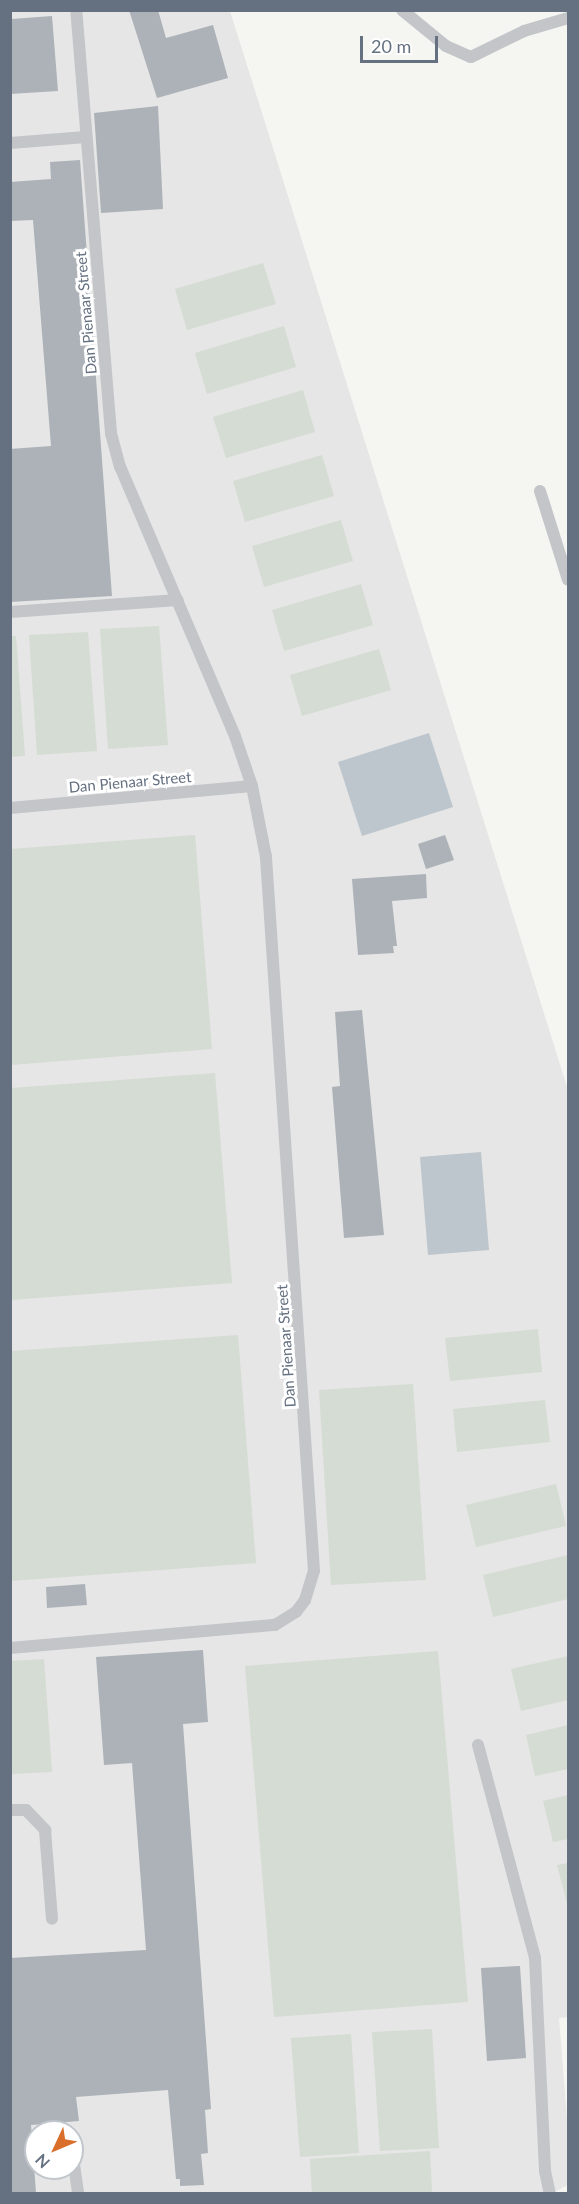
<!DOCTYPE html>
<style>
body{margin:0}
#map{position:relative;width:579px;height:2204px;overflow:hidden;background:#f5f5f2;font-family:Lato,sans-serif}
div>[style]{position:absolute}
.built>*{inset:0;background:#e5e6e5}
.green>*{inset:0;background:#d5dcd3}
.water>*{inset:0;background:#bec6cd}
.building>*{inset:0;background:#acb2b8}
.lane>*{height:12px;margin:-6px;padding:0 6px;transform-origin:6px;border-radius:6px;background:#c3c5c9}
span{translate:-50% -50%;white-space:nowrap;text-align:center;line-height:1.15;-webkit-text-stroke:6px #fff;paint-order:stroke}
.street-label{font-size:15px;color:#657181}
.frame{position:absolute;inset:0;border:12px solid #657181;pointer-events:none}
.north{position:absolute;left:24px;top:2120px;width:60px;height:60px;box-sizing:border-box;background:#fff;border:2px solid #c1c6cd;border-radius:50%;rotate:226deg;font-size:16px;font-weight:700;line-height:24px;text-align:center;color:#657181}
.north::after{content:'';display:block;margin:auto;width:21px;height:27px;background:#da6f2c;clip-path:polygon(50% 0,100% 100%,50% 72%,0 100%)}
.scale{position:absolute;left:360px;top:36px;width:78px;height:27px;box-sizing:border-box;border:3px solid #657181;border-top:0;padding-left:8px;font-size:18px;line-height:21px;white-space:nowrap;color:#657181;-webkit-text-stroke:4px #fff;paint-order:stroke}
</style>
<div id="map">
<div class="built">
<div style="clip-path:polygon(evenodd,11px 11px,230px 11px,568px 1090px,568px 2017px,559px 2018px,568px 2131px,568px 2185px,550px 2194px,11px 2194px,11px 11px,36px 2132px,72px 2132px,72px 2168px,36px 2168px,36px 2132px)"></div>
</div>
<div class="green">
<div style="clip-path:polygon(263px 263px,276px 304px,187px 330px,175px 289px)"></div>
<div style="clip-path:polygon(284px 326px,296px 367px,207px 394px,195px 353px)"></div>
<div style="clip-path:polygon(303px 390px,315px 432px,226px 458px,213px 417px)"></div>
<div style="clip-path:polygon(322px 455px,334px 496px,245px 522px,233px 481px)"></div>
<div style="clip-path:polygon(341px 520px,353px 561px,264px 587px,252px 546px)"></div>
<div style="clip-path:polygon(361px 584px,373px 625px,284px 651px,272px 610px)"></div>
<div style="clip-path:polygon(159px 626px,168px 745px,108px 749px,100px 629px)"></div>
<div style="clip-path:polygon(88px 632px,97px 751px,37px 755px,29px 635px)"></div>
<div style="clip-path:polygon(11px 636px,16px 636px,25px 756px,11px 757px)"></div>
<div style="clip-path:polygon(379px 649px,391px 690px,302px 716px,290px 675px)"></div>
<div style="clip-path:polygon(195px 835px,212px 1049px,11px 1065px,11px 849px)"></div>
<div style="clip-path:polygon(215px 1073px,232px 1283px,11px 1300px,11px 1088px)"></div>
<div style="clip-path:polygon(538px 1329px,542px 1372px,450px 1381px,445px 1338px)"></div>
<div style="clip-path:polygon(238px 1335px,256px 1563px,11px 1581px,11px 1351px)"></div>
<div style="clip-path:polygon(413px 1384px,426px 1580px,331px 1585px,319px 1390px)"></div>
<div style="clip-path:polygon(545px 1400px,550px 1442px,457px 1452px,453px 1409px)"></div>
<div style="clip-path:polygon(556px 1484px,566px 1526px,476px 1547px,466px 1505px)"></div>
<div style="clip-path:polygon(568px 1555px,568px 1599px,493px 1617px,483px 1575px)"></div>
<div style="clip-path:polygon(438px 1651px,468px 2002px,274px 2017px,245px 1666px)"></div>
<div style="clip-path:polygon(568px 1656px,568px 1700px,521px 1711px,511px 1669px)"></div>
<div style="clip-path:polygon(44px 1659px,52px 1772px,11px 1774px,11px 1661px)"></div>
<div style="clip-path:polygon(568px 1725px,568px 1769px,535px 1776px,526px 1735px)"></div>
<div style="clip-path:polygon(568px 1795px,568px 1839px,553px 1842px,543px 1801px)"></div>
<div style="clip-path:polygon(568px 1863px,568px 1907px,557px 1865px)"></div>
<div style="clip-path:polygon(432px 2029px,439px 2148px,380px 2151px,372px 2032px)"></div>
<div style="clip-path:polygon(351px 2034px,359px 2153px,300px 2157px,291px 2038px)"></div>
<div style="clip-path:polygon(430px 2151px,432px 2193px,312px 2193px,310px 2159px)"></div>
</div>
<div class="water">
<div style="clip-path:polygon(429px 733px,453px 807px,362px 836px,338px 762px)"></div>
<div style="clip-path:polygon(481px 1152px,489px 1250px,428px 1255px,420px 1157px)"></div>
</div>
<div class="building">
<div style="clip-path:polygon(129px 10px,158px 10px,166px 38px,213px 25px,228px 78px,157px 98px)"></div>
<div style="clip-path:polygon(52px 16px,58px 91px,10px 94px,12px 19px)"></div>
<div style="clip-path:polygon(158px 106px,163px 209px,101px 213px,94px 113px)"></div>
<div style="clip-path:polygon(80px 160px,112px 596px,10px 602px,10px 449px,51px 446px,33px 220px,10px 221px,10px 182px,51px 179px,50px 162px)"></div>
<div style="clip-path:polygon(445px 835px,454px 860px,426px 869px,418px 844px)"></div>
<div style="clip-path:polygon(426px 874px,427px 898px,392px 901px,397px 946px,393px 946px,394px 953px,358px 955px,352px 879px)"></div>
<div style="clip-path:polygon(362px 1010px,384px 1235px,344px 1238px,332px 1087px,340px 1086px,335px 1012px)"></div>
<div style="clip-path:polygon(85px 1584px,87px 1605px,47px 1608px,46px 1587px)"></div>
<div style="clip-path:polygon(203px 1650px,208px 1722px,183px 1724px,211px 2109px,205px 2110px,208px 2153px,201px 2154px,204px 2185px,180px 2186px,180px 2179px,176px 2179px,168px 2090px,76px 2097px,79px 2121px,31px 2125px,36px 2193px,10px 2193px,10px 1958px,146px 1950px,132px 1763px,104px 1765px,96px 1657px)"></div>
<div style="clip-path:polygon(520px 1966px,526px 2058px,487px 2061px,481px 1968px)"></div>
</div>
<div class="lane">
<div style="left:402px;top:10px;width:57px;rotate:39.3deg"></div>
<div style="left:446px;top:46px;width:27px;rotate:24deg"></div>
<div style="left:471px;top:57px;width:59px;rotate:-26.1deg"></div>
<div style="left:524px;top:31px;width:46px;rotate:-16.5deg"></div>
<div style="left:10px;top:143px;width:76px;rotate:-4.5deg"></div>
<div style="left:540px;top:491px;width:93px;rotate:72.5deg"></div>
<div style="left:10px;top:612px;width:168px;rotate:-4.1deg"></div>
<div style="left:10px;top:808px;width:243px;rotate:-5.2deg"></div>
<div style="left:10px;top:1648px;width:266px;rotate:-5deg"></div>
<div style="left:275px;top:1625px;width:25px;rotate:-32deg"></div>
<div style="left:296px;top:1612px;width:15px;rotate:-53deg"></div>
<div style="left:305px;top:1600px;width:30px;rotate:-73deg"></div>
<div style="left:314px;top:1571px;width:716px;rotate:-93.85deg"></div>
<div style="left:266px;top:857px;width:72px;rotate:-101.2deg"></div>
<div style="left:252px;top:786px;width:53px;rotate:-108.8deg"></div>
<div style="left:235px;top:736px;width:293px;rotate:-113.1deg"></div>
<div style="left:120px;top:467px;width:35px;rotate:-105deg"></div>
<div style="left:111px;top:433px;width:424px;rotate:-94.7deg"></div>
<div style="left:478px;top:1745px;width:220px;rotate:75deg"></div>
<div style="left:535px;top:1958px;width:213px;rotate:87.3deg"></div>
<div style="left:545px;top:2171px;width:24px;rotate:78deg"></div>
<div style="left:10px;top:1810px;width:16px"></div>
<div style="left:26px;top:1810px;width:28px;rotate:46deg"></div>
<div style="left:45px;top:1830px;width:89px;rotate:85.5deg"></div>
<div style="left:73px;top:2157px;width:37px;rotate:82deg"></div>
</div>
<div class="street-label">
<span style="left:86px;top:313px;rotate:-95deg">Dan Pienaar Street</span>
<span style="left:130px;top:782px;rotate:-5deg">Dan Pienaar Street</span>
<span style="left:286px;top:1346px;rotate:-94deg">Dan Pienaar Street</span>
</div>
<div class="frame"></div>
<div class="north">N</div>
<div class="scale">20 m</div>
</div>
